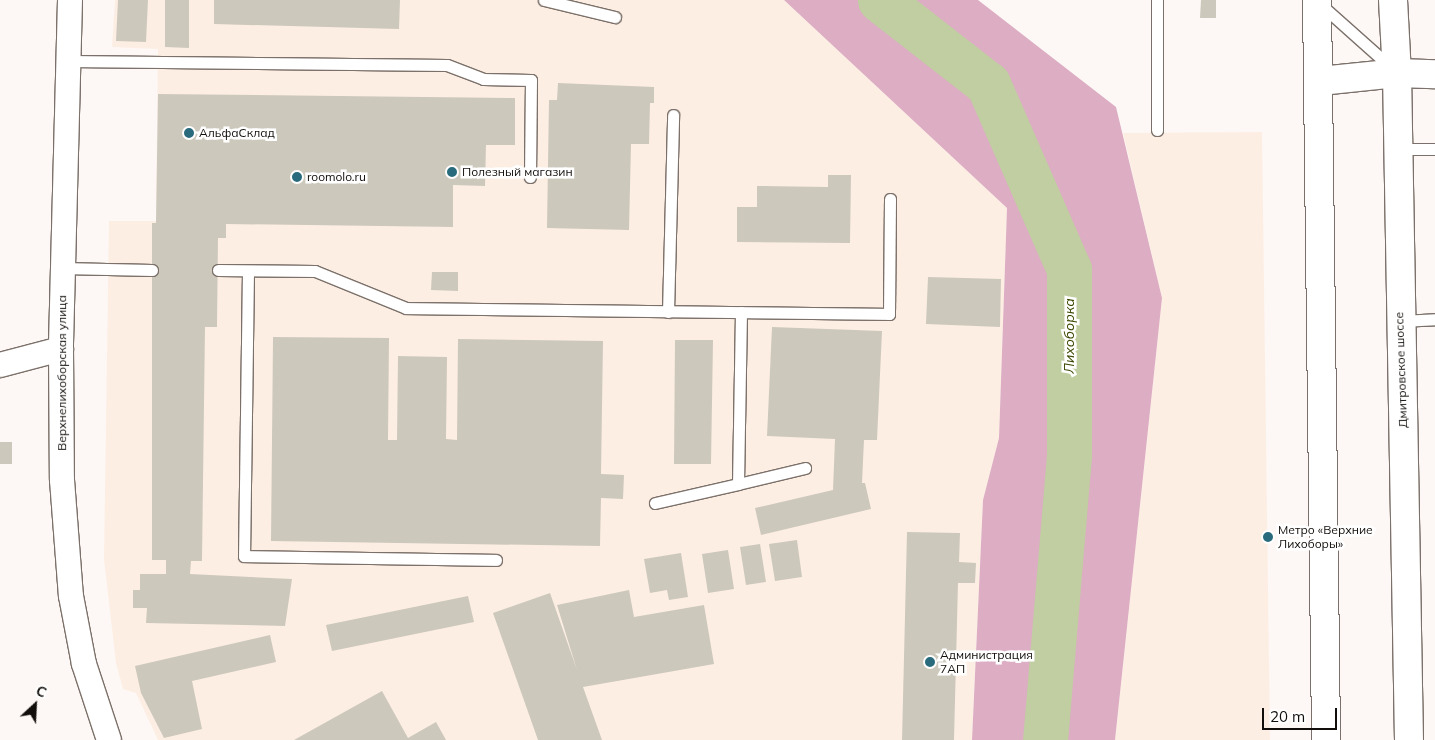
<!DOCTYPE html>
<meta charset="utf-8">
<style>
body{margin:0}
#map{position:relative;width:1435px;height:740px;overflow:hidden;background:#fdf8f5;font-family:Mulish,sans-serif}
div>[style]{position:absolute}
.built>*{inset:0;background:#fdeee3}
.forest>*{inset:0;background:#dcadc3}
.river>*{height:45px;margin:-22.5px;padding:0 22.5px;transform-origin:22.5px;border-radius:22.5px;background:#c0cea1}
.building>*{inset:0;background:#cdc8bc}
.roads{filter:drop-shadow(1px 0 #7c716a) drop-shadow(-1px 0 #7c716a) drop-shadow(0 1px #7c716a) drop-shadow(0 -1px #7c716a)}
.service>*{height:11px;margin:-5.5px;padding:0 5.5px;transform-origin:5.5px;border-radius:5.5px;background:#fff}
.minor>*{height:24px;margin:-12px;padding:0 12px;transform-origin:12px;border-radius:12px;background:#fff}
.secondary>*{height:28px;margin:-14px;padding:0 14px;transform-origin:14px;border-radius:14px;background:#fff}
.primary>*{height:28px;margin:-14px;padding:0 14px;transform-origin:14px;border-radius:14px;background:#fff}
.dots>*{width:14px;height:14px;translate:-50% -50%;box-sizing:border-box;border:2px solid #fff;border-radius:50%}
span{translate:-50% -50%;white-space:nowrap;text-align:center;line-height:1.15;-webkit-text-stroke:5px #fff;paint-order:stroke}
.poi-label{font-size:12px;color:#120e0b}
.left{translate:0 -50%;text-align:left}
.street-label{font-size:12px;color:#120e0b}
.water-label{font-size:14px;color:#3a4800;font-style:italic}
.north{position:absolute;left:10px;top:680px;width:50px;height:50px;-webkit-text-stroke:4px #fff;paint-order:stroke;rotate:25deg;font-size:14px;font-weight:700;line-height:20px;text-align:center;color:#120e0b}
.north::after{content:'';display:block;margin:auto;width:18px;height:22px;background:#120e0b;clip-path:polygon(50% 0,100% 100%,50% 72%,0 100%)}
.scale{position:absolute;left:1262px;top:708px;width:75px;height:22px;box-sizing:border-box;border:2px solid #120e0b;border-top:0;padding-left:6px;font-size:15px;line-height:18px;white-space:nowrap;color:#120e0b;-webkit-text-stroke:4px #fff;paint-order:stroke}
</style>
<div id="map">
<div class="built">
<div style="clip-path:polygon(115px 0,784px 0,1007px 208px,999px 438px,983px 500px,972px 740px,158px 740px,136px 693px,123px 689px,116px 663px,104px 559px,109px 221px,156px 221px,158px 49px,112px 47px)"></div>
<div style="clip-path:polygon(1262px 132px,1270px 740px,1115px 740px,1162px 298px,1123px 133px)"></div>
</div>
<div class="forest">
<div style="clip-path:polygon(784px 0,978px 0,1116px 107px,1162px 298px,1115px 740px,972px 740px,983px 500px,999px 438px,1007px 208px)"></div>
</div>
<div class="river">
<div style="left:880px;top:0;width:137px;rotate:37.9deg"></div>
<div style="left:988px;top:84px;width:202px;rotate:66.4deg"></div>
<div style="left:1069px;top:269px;width:186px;rotate:90deg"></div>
<div style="left:1069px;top:455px;width:286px;rotate:94.8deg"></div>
</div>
<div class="building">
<div style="clip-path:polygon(118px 0,148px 0,146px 42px,116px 41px)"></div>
<div style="clip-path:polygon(165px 0,189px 0,189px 48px,165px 47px)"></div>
<div style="clip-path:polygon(214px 0,400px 0,399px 29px,214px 24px)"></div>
<div style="clip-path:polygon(1201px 0,1216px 0,1216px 18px,1200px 18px)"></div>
<div style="clip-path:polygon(558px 83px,654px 87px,654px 103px,650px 103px,649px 144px,631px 144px,629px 230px,547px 228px,549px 100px,557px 100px)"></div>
<div style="clip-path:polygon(158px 94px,515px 98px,515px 145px,486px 145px,485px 186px,453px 185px,453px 227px,226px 224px,226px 238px,218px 238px,217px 327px,205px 327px,202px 561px,191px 561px,190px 574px,292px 579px,285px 626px,146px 623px,147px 608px,133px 608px,133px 590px,140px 590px,140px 574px,166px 574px,166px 560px,152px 560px,152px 223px,156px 223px)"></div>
<div style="clip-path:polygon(828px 175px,851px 175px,850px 243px,737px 242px,737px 207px,757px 207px,757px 186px,828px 187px)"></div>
<div style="clip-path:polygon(432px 272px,458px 272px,458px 291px,431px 290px)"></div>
<div style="clip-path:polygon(928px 277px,1001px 279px,1000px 327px,926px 324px)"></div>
<div style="clip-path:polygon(772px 327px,882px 331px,877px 440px,864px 440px,862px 483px,865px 483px,871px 509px,761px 535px,755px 508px,833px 490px,835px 439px,767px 436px)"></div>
<div style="clip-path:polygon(273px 337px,389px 338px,388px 440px,397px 440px,398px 356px,447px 357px,446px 439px,457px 440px,458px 339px,603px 341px,601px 474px,624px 475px,623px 499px,601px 498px,600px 546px,271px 541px)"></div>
<div style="clip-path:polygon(675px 340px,713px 340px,711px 464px,674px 464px)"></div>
<div style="clip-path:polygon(0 442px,12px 442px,12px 464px,0 464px)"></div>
<div style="clip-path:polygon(907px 532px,960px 533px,959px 562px,976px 563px,975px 583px,958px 583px,954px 740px,902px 740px)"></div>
<div style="clip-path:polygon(797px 540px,802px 577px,775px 581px,769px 544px)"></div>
<div style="clip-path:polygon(760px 544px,766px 582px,746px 585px,740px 547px)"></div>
<div style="clip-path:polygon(728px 550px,734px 589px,708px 593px,702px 554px)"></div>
<div style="clip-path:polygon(681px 553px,688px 597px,669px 600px,667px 590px,650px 593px,644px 559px)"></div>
<div style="clip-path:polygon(629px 590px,634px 617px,704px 605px,714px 664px,583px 687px,602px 740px,538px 740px,493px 613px,550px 593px,577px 670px,557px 605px)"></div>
<div style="clip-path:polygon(468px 596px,474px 622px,332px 651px,326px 625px)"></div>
<div style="clip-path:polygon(270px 635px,276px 662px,192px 681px,202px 729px,164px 738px,141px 693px,135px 666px)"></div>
<div style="clip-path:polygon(382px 691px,408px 738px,436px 722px,446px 740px,294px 740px)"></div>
</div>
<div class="roads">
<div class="service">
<div style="left:544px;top:0;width:73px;rotate:13.5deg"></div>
<div style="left:1320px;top:4px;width:99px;rotate:41.7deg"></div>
<div style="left:68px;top:61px;width:379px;rotate:0.6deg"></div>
<div style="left:447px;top:65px;width:39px;rotate:21deg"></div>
<div style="left:483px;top:79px;width:48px;rotate:1.2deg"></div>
<div style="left:531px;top:80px;width:97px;rotate:90.6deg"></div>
<div style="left:1157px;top:130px;width:130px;rotate:-90deg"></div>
<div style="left:1397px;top:149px;width:38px"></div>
<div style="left:62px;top:268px;width:90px;rotate:1.3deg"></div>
<div style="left:218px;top:270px;width:97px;rotate:0.6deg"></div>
<div style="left:315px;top:271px;width:98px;rotate:22.1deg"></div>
<div style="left:406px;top:308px;width:483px;rotate:0.7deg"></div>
<div style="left:889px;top:314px;width:115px;rotate:-89.5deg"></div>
<div style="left:248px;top:271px;width:285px;rotate:90.8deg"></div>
<div style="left:244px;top:556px;width:252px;rotate:0.9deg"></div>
<div style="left:668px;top:312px;width:197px;rotate:-88.5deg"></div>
<div style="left:1401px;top:321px;width:34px;rotate:-3deg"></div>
<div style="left:738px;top:484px;width:69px;rotate:-13.4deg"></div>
<div style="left:655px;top:503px;width:85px;rotate:-12.9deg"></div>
<div style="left:738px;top:484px;width:172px;rotate:-89deg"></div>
</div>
<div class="minor">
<div style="left:70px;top:0;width:349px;rotate:91.5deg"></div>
<div style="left:61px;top:349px;width:131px;rotate:89.6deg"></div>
<div style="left:62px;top:480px;width:116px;rotate:85.6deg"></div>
<div style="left:71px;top:596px;width:69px;rotate:79.2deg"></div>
<div style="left:84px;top:664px;width:80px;rotate:71.8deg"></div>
<div style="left:0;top:365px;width:63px;rotate:-14.7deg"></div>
</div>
<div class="secondary">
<div style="left:1320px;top:81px;width:77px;rotate:-5.9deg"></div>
<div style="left:1397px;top:73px;width:38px;rotate:2deg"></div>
</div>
<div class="primary">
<div style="left:1317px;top:0;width:740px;rotate:89.3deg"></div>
<div style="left:1393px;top:0;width:73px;rotate:86.9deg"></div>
<div style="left:1397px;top:73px;width:667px;rotate:88.97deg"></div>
</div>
</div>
<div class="dots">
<div style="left:189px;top:133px;background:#296b7d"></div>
<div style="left:452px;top:172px;background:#296b7d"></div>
<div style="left:297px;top:177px;background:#296b7d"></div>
<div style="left:1268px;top:537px;background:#296b7d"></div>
<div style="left:930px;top:662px;background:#296b7d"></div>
</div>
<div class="poi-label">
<span class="left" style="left:199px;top:133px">АльфаСклад</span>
<span class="left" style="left:462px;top:172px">Полезный магазин</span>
<span class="left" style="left:307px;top:177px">roomolo.ru</span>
<span class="left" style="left:1278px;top:537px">Метро «Верхние<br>Лихоборы»</span>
<span class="left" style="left:940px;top:662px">Администрация<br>7АП</span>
</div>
<div class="street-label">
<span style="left:1401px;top:370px;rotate:-92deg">Дмитровское шоссе</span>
<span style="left:62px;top:373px;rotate:-90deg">Верхнелихоборская улица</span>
</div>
<div class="water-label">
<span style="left:1069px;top:336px;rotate:-90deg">Лихоборка</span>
</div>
<div class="north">С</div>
<div class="scale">20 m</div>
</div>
